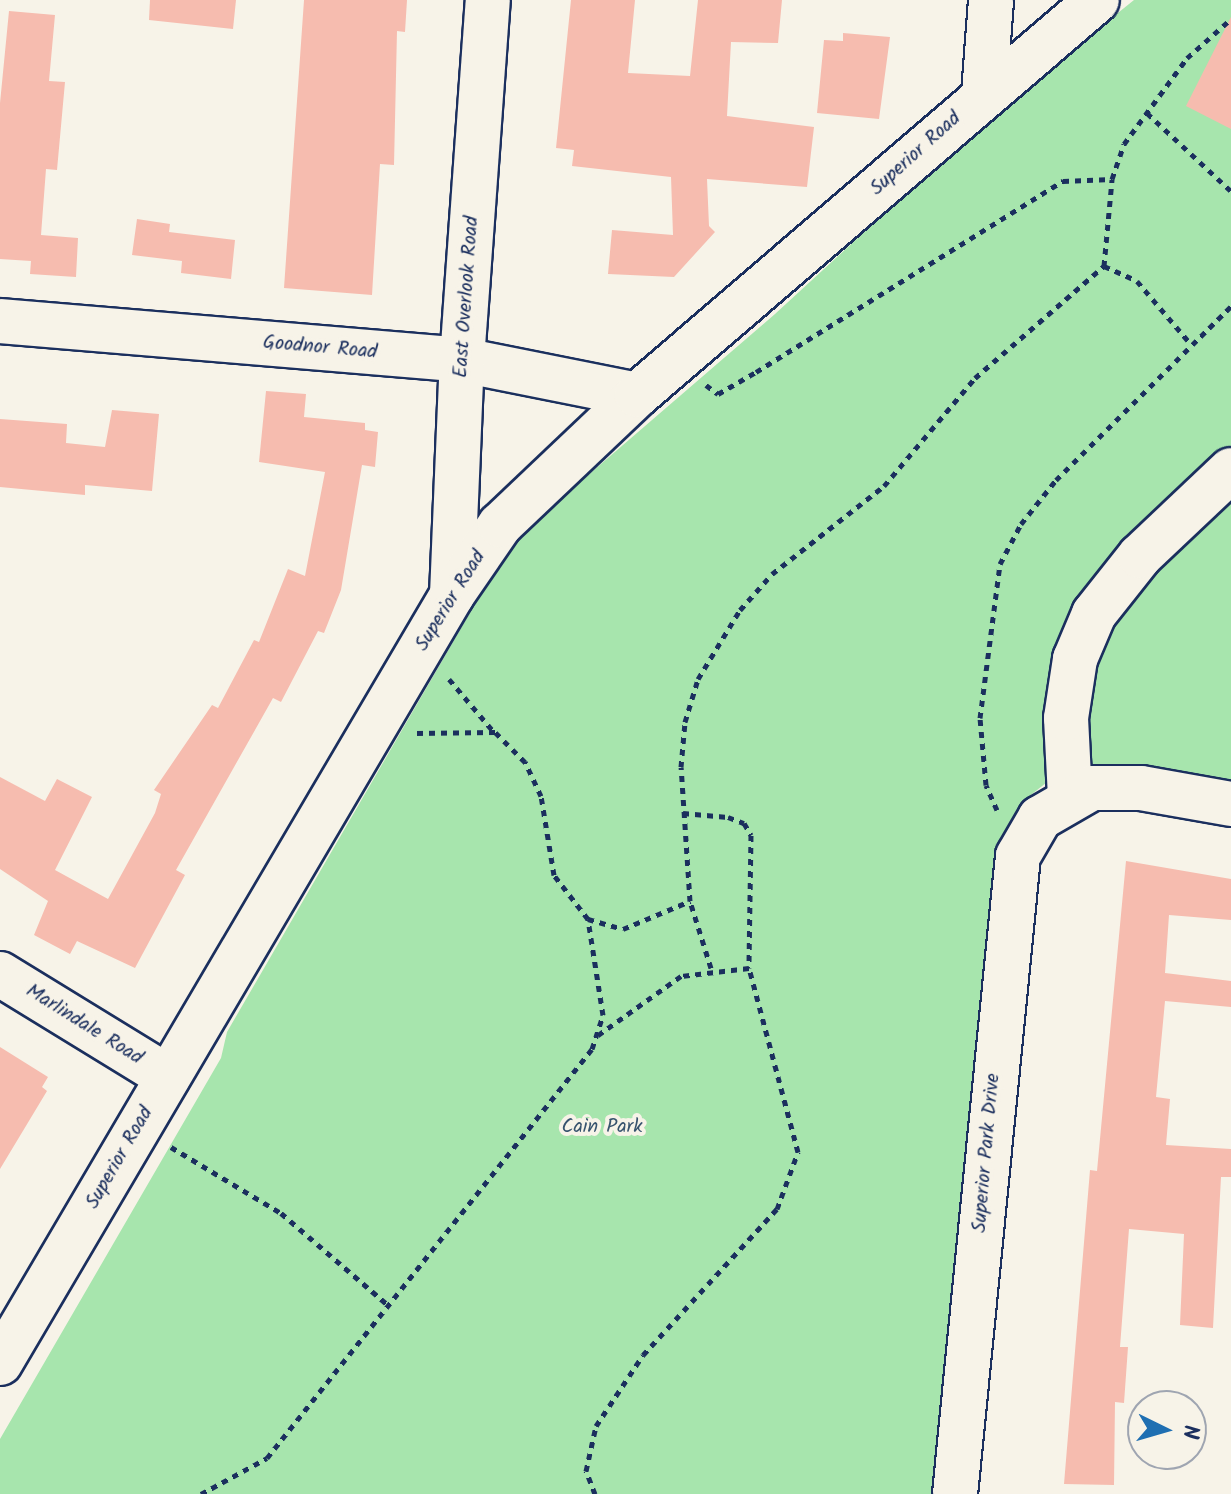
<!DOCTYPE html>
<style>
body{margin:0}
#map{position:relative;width:1231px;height:1494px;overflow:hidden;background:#f7f3e8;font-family:Kalam,sans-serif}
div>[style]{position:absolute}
.green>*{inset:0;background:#a7e5ad}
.building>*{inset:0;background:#f6bcaf}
.path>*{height:5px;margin-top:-2.5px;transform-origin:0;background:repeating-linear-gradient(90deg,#1b2f5e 0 6px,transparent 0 12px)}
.roads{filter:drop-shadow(2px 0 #1b2f5e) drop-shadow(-2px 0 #1b2f5e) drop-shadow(0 2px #1b2f5e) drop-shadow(0 -2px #1b2f5e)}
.minor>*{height:44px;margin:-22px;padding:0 22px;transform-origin:22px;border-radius:22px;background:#f7f3e8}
span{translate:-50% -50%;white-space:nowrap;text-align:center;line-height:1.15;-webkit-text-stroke:8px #f7f3e8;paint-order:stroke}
.street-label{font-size:20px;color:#1b2f5e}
.park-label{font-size:20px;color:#37536e}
.north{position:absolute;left:1127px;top:1390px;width:80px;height:80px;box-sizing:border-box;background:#f7f3e8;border:2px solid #9fa5b1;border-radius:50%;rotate:95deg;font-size:22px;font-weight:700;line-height:32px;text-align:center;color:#1b2f5e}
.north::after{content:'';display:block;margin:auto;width:28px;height:36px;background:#1f6fb2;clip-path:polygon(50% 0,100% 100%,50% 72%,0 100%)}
</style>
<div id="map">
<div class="green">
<div style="clip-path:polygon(1134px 0,1231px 0,1231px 780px,1096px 764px,1061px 771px,1027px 798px,1006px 838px,992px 879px,937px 1494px,0 1494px,0 1439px,221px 1058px,227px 1032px,486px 585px,529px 526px,775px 314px,995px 112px)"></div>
</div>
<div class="building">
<div style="clip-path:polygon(150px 0,236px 0,233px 29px,149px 20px)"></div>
<div style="clip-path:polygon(304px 0,407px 0,405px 32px,397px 31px,394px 165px,380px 164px,372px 295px,284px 288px)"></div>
<div style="clip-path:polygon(571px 0,635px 0,628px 73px,690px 76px,698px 0,782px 0,778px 43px,731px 42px,727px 116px,814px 127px,807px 187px,707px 179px,709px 226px,715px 232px,674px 277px,608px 274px,612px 230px,673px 235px,671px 177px,572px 166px,574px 150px,556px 148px)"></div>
<div style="clip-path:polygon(9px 11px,55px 15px,49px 81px,65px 82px,57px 170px,46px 169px,41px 235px,78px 238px,76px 277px,30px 274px,31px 261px,0 259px,0 103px)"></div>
<div style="clip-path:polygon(1231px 17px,1231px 129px,1186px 106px)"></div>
<div style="clip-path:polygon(843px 33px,890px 37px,879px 119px,817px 113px,824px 40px,843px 41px)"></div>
<div style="clip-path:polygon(137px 219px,170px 224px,169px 232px,235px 240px,231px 279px,181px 273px,182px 261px,132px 255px)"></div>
<div style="clip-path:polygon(266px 391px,306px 394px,304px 417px,365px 423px,365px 430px,378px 432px,375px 467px,362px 465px,341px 590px,324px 633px,318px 631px,281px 702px,273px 698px,176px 870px,185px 875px,135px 968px,77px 941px,70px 954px,34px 935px,48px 901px,0 869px,0 777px,45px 801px,57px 779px,92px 797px,55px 870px,108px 899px,155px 813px,161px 794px,154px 790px,212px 705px,218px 708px,254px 640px,259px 642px,288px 569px,305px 576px,325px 472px,259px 462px)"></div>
<div style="clip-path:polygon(112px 410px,159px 414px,152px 491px,85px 485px,85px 495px,0 487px,0 419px,67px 424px,66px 443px,105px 447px)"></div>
<div style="clip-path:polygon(1126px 861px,1231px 879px,1231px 920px,1169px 915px,1165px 973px,1231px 981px,1231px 1007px,1165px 1001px,1156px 1097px,1170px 1099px,1166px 1145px,1231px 1149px,1231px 1177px,1221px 1177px,1213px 1328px,1180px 1325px,1184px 1234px,1129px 1229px,1120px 1347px,1128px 1347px,1124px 1403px,1115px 1402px,1114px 1485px,1064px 1484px,1090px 1170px,1097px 1171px)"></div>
<div style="clip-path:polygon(0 1047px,48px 1077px,42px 1087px,47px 1091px,0 1169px)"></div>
</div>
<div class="path">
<div style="left:1147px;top:113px;width:115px;rotate:42.9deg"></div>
<div style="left:1104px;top:266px;width:36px;rotate:24deg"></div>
<div style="left:1137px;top:281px;width:82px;rotate:49.5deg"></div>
<div style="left:706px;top:385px;width:15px;rotate:37deg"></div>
<div style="left:718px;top:394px;width:44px;rotate:-30.1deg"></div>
<div style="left:756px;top:372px;width:362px;rotate:-31.9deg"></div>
<div style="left:1063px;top:181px;width:49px;rotate:-2.3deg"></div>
<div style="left:449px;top:679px;width:70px;rotate:49.7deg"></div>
<div style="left:997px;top:810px;width:27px;rotate:-114deg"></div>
<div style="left:986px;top:785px;width:67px;rotate:-95.1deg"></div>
<div style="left:980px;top:718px;width:155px;rotate:-82.6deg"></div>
<div style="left:1000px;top:564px;width:45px;rotate:-62.3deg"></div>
<div style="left:1021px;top:524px;width:56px;rotate:-51.5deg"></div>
<div style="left:1056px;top:480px;width:247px;rotate:-44.8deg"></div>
<div style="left:683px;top:813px;width:45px;rotate:5.1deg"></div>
<div style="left:728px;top:817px;width:17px;rotate:21deg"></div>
<div style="left:744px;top:823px;width:14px;rotate:60deg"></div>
<div style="left:751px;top:835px;width:133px;rotate:90.9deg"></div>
<div style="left:588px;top:919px;width:36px;rotate:16deg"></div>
<div style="left:623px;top:929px;width:73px;rotate:-22.7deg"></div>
<div style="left:711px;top:968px;width:70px;rotate:-107.4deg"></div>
<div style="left:690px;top:901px;width:134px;rotate:-93.8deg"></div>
<div style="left:681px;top:767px;width:45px;rotate:-84.9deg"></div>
<div style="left:685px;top:722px;width:45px;rotate:-73.2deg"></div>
<div style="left:698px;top:679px;width:81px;rotate:-58.7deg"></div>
<div style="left:740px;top:610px;width:48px;rotate:-48.4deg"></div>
<div style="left:772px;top:574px;width:142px;rotate:-38.2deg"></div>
<div style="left:884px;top:486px;width:141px;rotate:-49.9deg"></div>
<div style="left:975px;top:378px;width:171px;rotate:-41deg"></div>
<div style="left:1104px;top:266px;width:87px;rotate:-84.7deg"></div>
<div style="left:1112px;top:179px;width:37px;rotate:-71deg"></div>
<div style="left:1124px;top:144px;width:107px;rotate:-53.8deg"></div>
<div style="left:1187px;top:58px;width:59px;rotate:-41.6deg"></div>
<div style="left:171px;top:1147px;width:128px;rotate:31deg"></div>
<div style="left:281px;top:1213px;width:143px;rotate:40.7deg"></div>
<div style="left:201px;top:1494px;width:75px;rotate:-28.6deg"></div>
<div style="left:267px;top:1458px;width:522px;rotate:-51.53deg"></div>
<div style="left:592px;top:1049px;width:36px;rotate:-72deg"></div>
<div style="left:603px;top:1015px;width:97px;rotate:-98.9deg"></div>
<div style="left:588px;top:919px;width:56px;rotate:-127.7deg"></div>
<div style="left:554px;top:875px;width:80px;rotate:-99.3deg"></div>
<div style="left:541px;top:796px;width:38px;rotate:-115deg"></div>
<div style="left:525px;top:762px;width:42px;rotate:-135deg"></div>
<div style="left:495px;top:732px;width:80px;rotate:179.3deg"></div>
<div style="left:595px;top:1494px;width:25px;rotate:-111deg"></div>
<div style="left:586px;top:1471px;width:46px;rotate:-77.5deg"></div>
<div style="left:596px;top:1426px;width:85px;rotate:-56.5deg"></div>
<div style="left:643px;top:1355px;width:198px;rotate:-47.5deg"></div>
<div style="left:777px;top:1209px;width:61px;rotate:-69.8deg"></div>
<div style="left:798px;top:1152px;width:190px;rotate:-104.9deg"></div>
<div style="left:749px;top:968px;width:68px;rotate:173.3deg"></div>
<div style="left:681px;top:976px;width:103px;rotate:144.5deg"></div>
</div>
<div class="roads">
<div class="minor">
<div style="left:984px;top:94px;width:94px;rotate:-85.7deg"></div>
<div style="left:0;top:321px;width:464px;rotate:4.8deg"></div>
<div style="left:462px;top:360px;width:178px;rotate:11.3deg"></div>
<div style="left:452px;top:595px;width:235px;rotate:-87.6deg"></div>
<div style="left:462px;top:360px;width:361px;rotate:-85.9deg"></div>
<div style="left:1070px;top:797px;width:79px;rotate:-92.9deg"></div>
<div style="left:1066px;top:718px;width:60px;rotate:-81.3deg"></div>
<div style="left:1075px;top:659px;width:49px;rotate:-67.1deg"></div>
<div style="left:1094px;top:614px;width:74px;rotate:-51.6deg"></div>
<div style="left:1140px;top:556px;width:125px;rotate:-43.4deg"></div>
<div style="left:0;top:974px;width:197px;rotate:31.5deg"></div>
<div style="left:0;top:1363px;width:891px;rotate:-59.52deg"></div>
<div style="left:452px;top:595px;width:85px;rotate:-55.6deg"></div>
<div style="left:500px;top:525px;width:189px;rotate:-43.5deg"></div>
<div style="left:637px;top:395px;width:606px;rotate:-40.65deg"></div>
<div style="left:955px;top:1494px;width:641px;rotate:-84.36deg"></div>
<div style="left:1018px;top:856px;width:44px;rotate:-59.9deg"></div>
<div style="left:1040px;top:818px;width:60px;rotate:-30deg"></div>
<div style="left:1092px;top:788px;width:49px"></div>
<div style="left:1141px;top:788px;width:91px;rotate:10.1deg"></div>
</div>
</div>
<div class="street-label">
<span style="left:916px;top:154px;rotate:-42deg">Superior Road</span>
<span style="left:467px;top:297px;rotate:-86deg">East Overlook Road</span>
<span style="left:320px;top:348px;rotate:5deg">Goodnor Road</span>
<span style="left:451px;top:601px;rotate:-58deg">Superior Road</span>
<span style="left:84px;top:1025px;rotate:32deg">Marlindale Road</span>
<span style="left:987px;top:1153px;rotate:-85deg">Superior Park Drive</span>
<span style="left:120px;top:1158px;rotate:-60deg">Superior Road</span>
</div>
<div class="park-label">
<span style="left:602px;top:1127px">Cain Park</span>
</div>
<div class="north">N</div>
</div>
